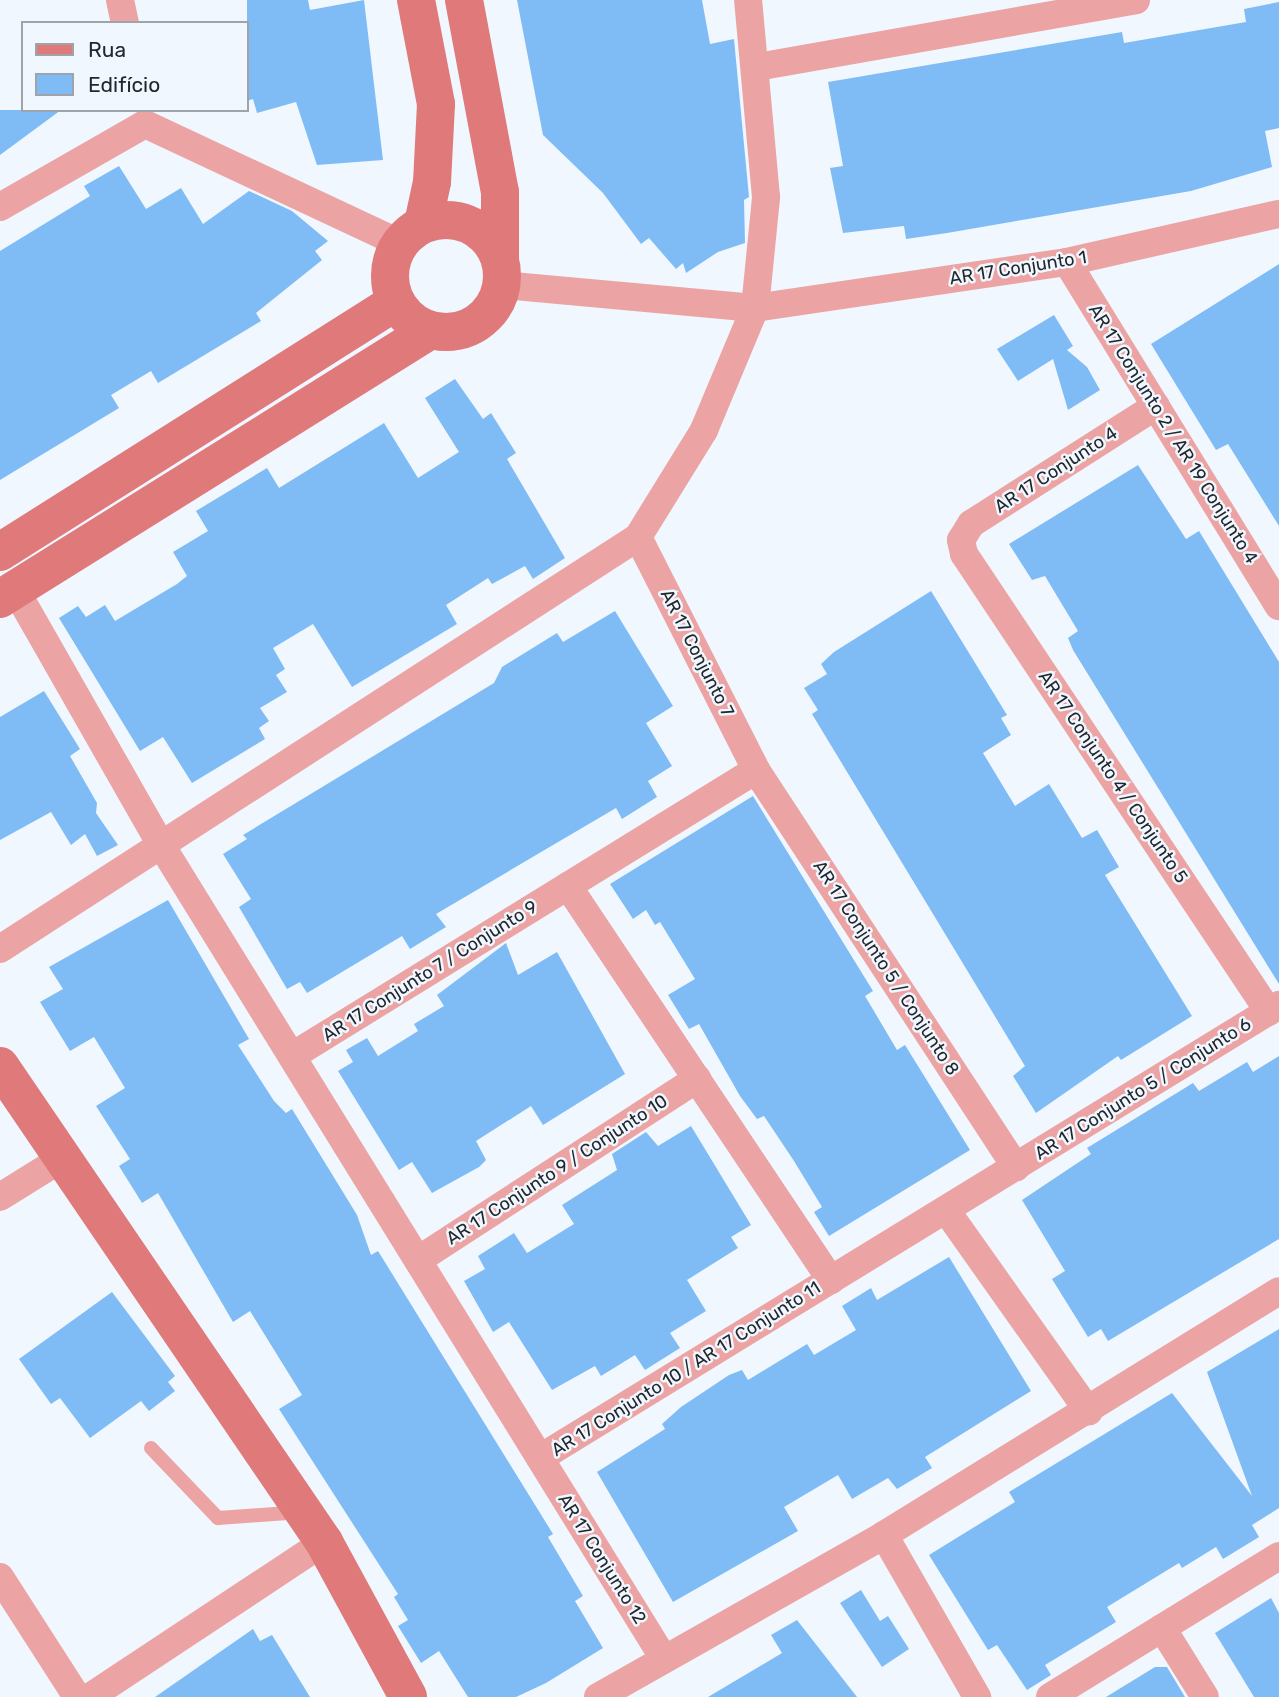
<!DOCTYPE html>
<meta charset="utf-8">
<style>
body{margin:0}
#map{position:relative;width:1279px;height:1697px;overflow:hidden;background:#f0f7ff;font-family:Rubik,sans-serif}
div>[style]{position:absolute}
.building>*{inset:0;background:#7fbcf5}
.lane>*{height:14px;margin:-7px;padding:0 7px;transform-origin:7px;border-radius:7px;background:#eba4a3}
.street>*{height:28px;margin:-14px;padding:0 14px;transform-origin:14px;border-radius:14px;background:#eba4a3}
.secondary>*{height:38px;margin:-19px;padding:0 19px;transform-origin:19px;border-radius:19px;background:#e0797a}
.secondary>.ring{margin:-19px;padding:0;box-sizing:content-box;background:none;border:38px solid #e0797a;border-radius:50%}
span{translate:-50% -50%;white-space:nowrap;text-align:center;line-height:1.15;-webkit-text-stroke:5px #f0f7ff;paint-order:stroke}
.street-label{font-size:18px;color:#22272b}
.legend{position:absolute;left:21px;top:21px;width:228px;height:91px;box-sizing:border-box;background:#f0f7ff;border:2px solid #9ea4aa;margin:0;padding:9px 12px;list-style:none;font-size:21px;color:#22272b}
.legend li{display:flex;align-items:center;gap:14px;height:35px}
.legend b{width:35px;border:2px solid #9ea4aa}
</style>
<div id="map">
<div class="building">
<div style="clip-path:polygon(247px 0,308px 0,310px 10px,364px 0,383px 160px,317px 165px,296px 102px,257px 113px,253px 99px,247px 101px)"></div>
<div style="clip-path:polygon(517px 0,702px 0,710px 44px,734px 39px,749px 197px,744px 200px,745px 243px,718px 252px,686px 273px,683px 263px,676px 269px,649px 238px,641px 244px,603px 193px,543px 135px)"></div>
<div style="clip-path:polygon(1279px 2px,1279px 128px,1265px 131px,1272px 167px,1191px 191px,947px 233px,906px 239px,904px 226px,843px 233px,830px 168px,843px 166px,828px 82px,1122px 32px,1124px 43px,1246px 22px,1244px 9px)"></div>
<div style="clip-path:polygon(0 110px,61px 110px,0 155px)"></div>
<div style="clip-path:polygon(119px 166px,146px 209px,181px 188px,203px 224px,249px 191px,292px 211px,328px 241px,315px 251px,322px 260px,256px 313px,261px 321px,158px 383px,151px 371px,111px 395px,119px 408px,0 480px,0 251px,90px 196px,84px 186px)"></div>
<div style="clip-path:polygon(1279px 264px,1279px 526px,1228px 444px,1216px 450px,1151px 344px)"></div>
<div style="clip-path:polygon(1054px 315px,1073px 346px,1067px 350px,1087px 367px,1100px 390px,1068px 410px,1053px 359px,1018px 381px,997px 349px)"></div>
<div style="clip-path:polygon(455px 379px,483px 419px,491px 413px,516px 453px,507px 459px,565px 558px,533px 579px,525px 566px,492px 584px,488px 578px,446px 605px,457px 624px,352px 687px,313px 624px,273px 648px,285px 669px,276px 675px,287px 692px,260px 708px,269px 721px,259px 728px,265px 739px,192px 783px,163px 737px,140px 751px,59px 618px,78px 606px,86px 617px,105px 605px,115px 621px,177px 584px,187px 576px,173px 552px,208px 531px,196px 511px,267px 468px,279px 488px,384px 423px,418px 478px,459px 452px,425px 398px)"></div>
<div style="clip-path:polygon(1138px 465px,1186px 539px,1199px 531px,1279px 662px,1279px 984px,1073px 650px,1068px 638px,1078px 631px,1045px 576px,1032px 580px,1009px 544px)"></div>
<div style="clip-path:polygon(931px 591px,1007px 715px,1001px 718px,1011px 735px,983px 753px,1015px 806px,1049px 784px,1082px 838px,1097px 830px,1119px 867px,1105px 875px,1192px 1016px,1121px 1060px,1118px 1056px,1036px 1113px,1013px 1076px,1025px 1066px,812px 714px,818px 710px,804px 688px,827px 674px,821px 664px,834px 652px)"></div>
<div style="clip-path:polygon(615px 611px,673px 706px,646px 723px,672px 766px,648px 781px,657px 797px,622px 819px,616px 808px,436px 914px,446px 927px,410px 949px,402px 936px,307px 993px,300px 982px,287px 989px,239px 907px,251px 899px,223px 854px,247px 839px,243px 835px,494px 683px,502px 667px,557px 633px,563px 642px)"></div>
<div style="clip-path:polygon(44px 691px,80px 749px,70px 756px,97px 803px,96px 813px,118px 845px,97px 856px,85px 834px,71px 845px,51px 812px,0 840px,0 717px)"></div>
<div style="clip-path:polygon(753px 796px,873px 991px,865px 996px,897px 1050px,905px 1045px,970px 1150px,829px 1236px,814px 1212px,822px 1207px,794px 1161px,764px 1116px,757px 1119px,740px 1096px,699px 1024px,689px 1029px,668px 995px,695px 979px,660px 922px,655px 925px,646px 910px,633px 919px,610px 884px)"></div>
<div style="clip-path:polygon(168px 900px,249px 1039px,238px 1045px,274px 1101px,286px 1113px,292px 1109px,357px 1215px,371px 1255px,378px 1251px,553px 1534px,548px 1537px,583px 1596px,575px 1601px,603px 1648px,546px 1683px,516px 1697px,468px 1697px,439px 1651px,421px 1663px,398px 1626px,408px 1620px,394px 1597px,398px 1594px,279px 1409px,302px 1395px,250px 1311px,233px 1322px,158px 1193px,142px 1203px,119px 1166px,130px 1159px,96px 1106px,125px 1088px,94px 1037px,70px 1051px,40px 1002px,63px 989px,49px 967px)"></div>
<div style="clip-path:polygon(506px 943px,518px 975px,557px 952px,625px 1074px,543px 1125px,531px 1106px,476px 1141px,486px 1160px,479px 1167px,432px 1193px,412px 1162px,399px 1170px,338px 1071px,353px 1062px,346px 1050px,367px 1038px,378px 1056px,418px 1031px,414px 1024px,444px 1006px,437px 995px)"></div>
<div style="clip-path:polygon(1279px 1056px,1279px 1239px,1108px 1341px,1101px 1329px,1088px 1337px,1052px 1279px,1065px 1271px,1022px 1200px,1091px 1154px,1087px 1148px,1193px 1083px,1199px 1091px,1247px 1062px,1253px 1072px)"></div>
<div style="clip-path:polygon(691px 1126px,751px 1225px,731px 1237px,738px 1248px,687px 1280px,706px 1311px,670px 1333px,680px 1348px,645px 1370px,635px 1355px,601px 1376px,595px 1366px,552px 1390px,509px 1322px,493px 1332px,464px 1281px,485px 1269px,478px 1256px,514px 1233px,527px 1253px,574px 1224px,562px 1205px,617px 1170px,612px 1154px,646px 1132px,658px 1146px)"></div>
<div style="clip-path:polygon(949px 1257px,1031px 1391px,925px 1457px,932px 1468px,897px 1489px,888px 1478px,852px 1499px,838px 1475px,784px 1507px,798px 1531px,673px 1602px,597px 1472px,665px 1429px,662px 1424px,681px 1407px,729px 1375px,742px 1370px,748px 1380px,807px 1344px,814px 1355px,856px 1330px,842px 1306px,871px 1288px,877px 1300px)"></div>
<div style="clip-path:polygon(112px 1292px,175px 1376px,168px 1382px,175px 1391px,149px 1411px,141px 1401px,90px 1438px,60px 1398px,51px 1404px,19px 1359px)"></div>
<div style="clip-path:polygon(1279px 1329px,1279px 1508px,1252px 1525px,1259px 1537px,1223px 1559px,1216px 1547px,1182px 1568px,1179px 1563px,1107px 1607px,1116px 1622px,1045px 1665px,1051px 1675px,1027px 1690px,997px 1645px,988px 1650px,929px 1555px,1015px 1502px,1009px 1492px,1172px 1393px,1252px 1496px,1207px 1372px)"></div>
<div style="clip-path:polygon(861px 1590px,880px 1621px,888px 1616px,909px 1649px,882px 1667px,840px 1603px)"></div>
<div style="clip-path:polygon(1271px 1598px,1279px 1613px,1279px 1697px,1254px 1697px,1215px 1633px)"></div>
<div style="clip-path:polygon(797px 1620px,857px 1697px,708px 1697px,782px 1653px,771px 1635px)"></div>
<div style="clip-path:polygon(253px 1629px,260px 1641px,272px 1635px,310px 1697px,155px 1697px)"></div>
<div style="clip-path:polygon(1155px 1667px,1167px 1667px,1185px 1697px,1106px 1697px)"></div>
</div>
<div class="lane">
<div style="left:151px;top:1448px;width:97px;rotate:46.3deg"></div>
<div style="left:218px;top:1518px;width:83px;rotate:-4.1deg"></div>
</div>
<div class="street">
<div style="left:120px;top:0;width:24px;rotate:78deg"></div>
<div style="left:757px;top:67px;width:385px;rotate:-10deg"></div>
<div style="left:145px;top:124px;width:280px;rotate:25.1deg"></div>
<div style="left:0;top:207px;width:167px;rotate:-29.8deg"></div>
<div style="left:1067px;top:262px;width:404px;rotate:58.4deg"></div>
<div style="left:502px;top:285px;width:254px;rotate:5.2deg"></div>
<div style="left:755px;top:308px;width:315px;rotate:-8.4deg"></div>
<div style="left:1067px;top:262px;width:217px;rotate:-12.8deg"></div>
<div style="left:1156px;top:406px;width:219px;rotate:147.5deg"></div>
<div style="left:971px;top:524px;width:19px;rotate:122deg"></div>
<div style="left:961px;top:540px;width:14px;rotate:78deg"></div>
<div style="left:964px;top:554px;width:550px;rotate:56.34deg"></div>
<div style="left:638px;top:537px;width:261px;rotate:63.1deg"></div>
<div style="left:756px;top:770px;width:475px;rotate:56.8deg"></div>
<div style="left:15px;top:589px;width:298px;rotate:60.3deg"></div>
<div style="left:163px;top:848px;width:953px;rotate:58.29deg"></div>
<div style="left:568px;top:886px;width:474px;rotate:56.3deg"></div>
<div style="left:0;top:949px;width:759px;rotate:-32.85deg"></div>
<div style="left:638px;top:537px;width:126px;rotate:-58.3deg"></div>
<div style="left:704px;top:430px;width:132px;rotate:-67.3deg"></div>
<div style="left:755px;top:308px;width:112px;rotate:-84.3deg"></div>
<div style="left:766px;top:197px;width:198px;rotate:-95.2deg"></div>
<div style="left:292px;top:1056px;width:545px;rotate:-31.65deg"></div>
<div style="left:0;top:1197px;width:75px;rotate:-32deg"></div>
<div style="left:946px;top:1210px;width:247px;rotate:54.7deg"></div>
<div style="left:418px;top:1260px;width:333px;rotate:-33deg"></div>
<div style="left:540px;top:1458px;width:867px;rotate:-31.51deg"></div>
<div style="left:884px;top:1535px;width:187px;rotate:60.1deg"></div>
<div style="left:0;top:1577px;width:143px;rotate:57.3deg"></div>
<div style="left:1162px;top:1628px;width:81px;rotate:58.1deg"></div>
<div style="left:90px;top:1697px;width:281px;rotate:-33.5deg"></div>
<div style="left:598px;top:1697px;width:329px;rotate:-29.5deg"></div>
<div style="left:884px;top:1535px;width:464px;rotate:-31.7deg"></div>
<div style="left:1050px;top:1697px;width:269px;rotate:-31.6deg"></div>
</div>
<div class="secondary">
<div style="left:416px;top:0;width:106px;rotate:79.1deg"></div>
<div style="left:436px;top:104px;width:78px;rotate:92.9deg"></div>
<div style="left:432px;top:182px;width:43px;rotate:102.1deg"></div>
<div style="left:464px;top:0;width:195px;rotate:79.4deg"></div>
<div style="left:500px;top:192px;width:65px;rotate:90deg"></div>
<div class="ring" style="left:390px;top:220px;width:74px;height:74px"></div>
<div style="left:0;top:552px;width:467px;rotate:-32.3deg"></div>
<div style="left:0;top:599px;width:506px;rotate:-31.99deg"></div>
<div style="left:0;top:1066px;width:576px;rotate:55.76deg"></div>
<div style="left:324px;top:1542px;width:176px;rotate:61.5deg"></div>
</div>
<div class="street-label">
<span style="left:1018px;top:268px;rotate:-9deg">AR 17 Conjunto 1</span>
<span style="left:1173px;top:434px;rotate:58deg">AR 17 Conjunto 2 / AR 19 Conjunto 4</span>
<span style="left:1056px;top:470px;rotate:-33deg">AR 17 Conjunto 4</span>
<span style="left:697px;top:653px;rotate:63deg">AR 17 Conjunto 7</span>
<span style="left:1113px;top:777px;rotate:56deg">AR 17 Conjunto 4 / Conjunto 5</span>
<span style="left:886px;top:968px;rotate:57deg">AR 17 Conjunto 5 / Conjunto 8</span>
<span style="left:430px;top:971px;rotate:-32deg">AR 17 Conjunto 7 / Conjunto 9</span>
<span style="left:1143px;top:1089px;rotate:-32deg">AR 17 Conjunto 5 / Conjunto 6</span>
<span style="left:557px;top:1170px;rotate:-33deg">AR 17 Conjunto 9 / Conjunto 10</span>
<span style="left:686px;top:1369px;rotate:-32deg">AR 17 Conjunto 10 / AR 17 Conjunto 11</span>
<span style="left:602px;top:1559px;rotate:58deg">AR 17 Conjunto 12</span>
</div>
<ul class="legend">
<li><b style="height:9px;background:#e0797a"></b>Rua</li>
<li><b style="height:19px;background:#7fbcf5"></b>Edifício</li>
</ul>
</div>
